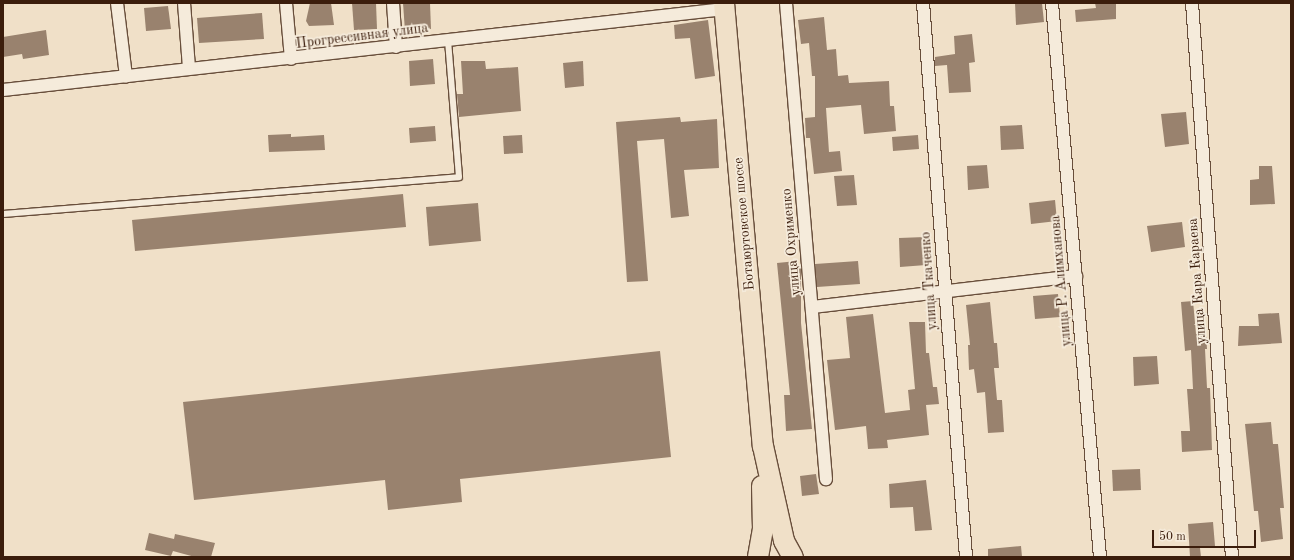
<!DOCTYPE html>
<meta charset="utf-8">
<style>
body{margin:0}
#map{position:relative;width:1294px;height:560px;overflow:hidden;background:#f0e0c8;font-family:"Old Standard TT",serif}
div>[style]{position:absolute}
.building>*{inset:0;background:#99826e}
.roads{filter:drop-shadow(1px 0 #684e3b) drop-shadow(-1px 0 #684e3b) drop-shadow(0 1px #684e3b) drop-shadow(0 -1px #684e3b)}
.lane>*{height:6px;margin:-3px;padding:0 3px;transform-origin:3px;border-radius:3px;background:#f5ebdb}
.street>*{height:12px;margin:-6px;padding:0 6px;transform-origin:6px;border-radius:6px;background:#f5ebdb}
.primary>*{height:20px;margin:-10px;padding:0 10px;transform-origin:10px;border-radius:10px;background:#f0e0c8}
span{translate:-50% -50%;white-space:nowrap;text-align:center;line-height:1.15;-webkit-text-stroke:3.5px #f5ebdb;paint-order:stroke}
.street-label{font-size:14px;color:#3b1d0c}
.frame{position:absolute;inset:0;border:4px solid #3b1d0c;pointer-events:none}
.scale{position:absolute;left:1152px;top:530px;width:104px;height:18px;box-sizing:border-box;border:2px solid #3b1d0c;border-top:0;padding-left:5px;font-size:12px;line-height:14px;white-space:nowrap;color:#3b1d0c;-webkit-text-stroke:3px #f5ebdb;paint-order:stroke}
</style>
<div id="map">
<div class="building">
<div style="clip-path:polygon(310px 3px,331px 3px,334px 25px,309px 26px,306px 21px)"></div>
<div style="clip-path:polygon(352px 3px,376px 3px,377px 29px,354px 30px)"></div>
<div style="clip-path:polygon(403px 3px,430px 3px,431px 29px,405px 31px)"></div>
<div style="clip-path:polygon(1015px 3px,1042px 3px,1044px 22px,1016px 25px)"></div>
<div style="clip-path:polygon(1095px 3px,1116px 3px,1116px 19px,1076px 22px,1075px 10px,1096px 8px)"></div>
<div style="clip-path:polygon(168px 6px,171px 29px,146px 31px,144px 8px)"></div>
<div style="clip-path:polygon(262px 13px,264px 39px,199px 43px,197px 18px)"></div>
<div style="clip-path:polygon(824px 17px,827px 50px,836px 49px,838px 76px,848px 75px,849px 83px,889px 81px,890px 106px,894px 106px,896px 131px,864px 134px,861px 105px,826px 108px,829px 152px,840px 151px,842px 171px,814px 174px,810px 138px,806px 138px,805px 118px,815px 117px,815px 76px,812px 76px,809px 43px,801px 44px,798px 20px)"></div>
<div style="clip-path:polygon(708px 20px,715px 76px,695px 79px,690px 38px,675px 39px,674px 25px)"></div>
<div style="clip-path:polygon(46px 30px,49px 55px,23px 59px,22px 54px,3px 57px,3px 37px)"></div>
<div style="clip-path:polygon(972px 34px,975px 62px,969px 63px,971px 92px,949px 93px,947px 65px,935px 66px,935px 57px,955px 54px,954px 36px)"></div>
<div style="clip-path:polygon(433px 59px,435px 84px,410px 86px,409px 61px)"></div>
<div style="clip-path:polygon(461px 61px,485px 61px,486px 69px,518px 67px,521px 111px,459px 117px,457px 94px,463px 94px)"></div>
<div style="clip-path:polygon(583px 61px,584px 86px,565px 88px,563px 63px)"></div>
<div style="clip-path:polygon(1186px 112px,1189px 144px,1165px 147px,1161px 114px)"></div>
<div style="clip-path:polygon(680px 117px,681px 122px,717px 119px,719px 168px,684px 170px,689px 216px,671px 218px,664px 139px,637px 141px,648px 281px,627px 282px,616px 122px)"></div>
<div style="clip-path:polygon(1022px 125px,1024px 149px,1001px 150px,1000px 126px)"></div>
<div style="clip-path:polygon(435px 126px,436px 141px,410px 143px,409px 128px)"></div>
<div style="clip-path:polygon(291px 134px,291px 137px,324px 135px,325px 150px,269px 152px,268px 135px)"></div>
<div style="clip-path:polygon(522px 135px,523px 153px,504px 154px,503px 136px)"></div>
<div style="clip-path:polygon(918px 135px,919px 149px,893px 151px,892px 137px)"></div>
<div style="clip-path:polygon(987px 165px,989px 188px,968px 190px,967px 166px)"></div>
<div style="clip-path:polygon(1259px 166px,1272px 166px,1275px 204px,1250px 205px,1250px 180px,1259px 179px)"></div>
<div style="clip-path:polygon(854px 175px,857px 205px,837px 206px,834px 176px)"></div>
<div style="clip-path:polygon(403px 194px,406px 227px,135px 251px,132px 220px)"></div>
<div style="clip-path:polygon(1055px 200px,1057px 221px,1031px 224px,1029px 203px)"></div>
<div style="clip-path:polygon(478px 203px,481px 241px,429px 246px,426px 207px)"></div>
<div style="clip-path:polygon(1182px 222px,1185px 247px,1151px 252px,1147px 226px)"></div>
<div style="clip-path:polygon(925px 237px,926px 265px,900px 267px,899px 238px)"></div>
<div style="clip-path:polygon(797px 261px,798px 266px,801px 265px,801px 323px,812px 429px,786px 431px,784px 395px,790px 395px,777px 263px)"></div>
<div style="clip-path:polygon(858px 261px,860px 284px,817px 287px,815px 264px)"></div>
<div style="clip-path:polygon(1058px 294px,1060px 317px,1035px 319px,1033px 296px)"></div>
<div style="clip-path:polygon(1193px 301px,1196px 334px,1206px 334px,1207px 349px,1205px 349px,1207px 388px,1210px 388px,1212px 450px,1182px 452px,1181px 431px,1190px 431px,1187px 389px,1193px 389px,1191px 350px,1185px 351px,1181px 302px)"></div>
<div style="clip-path:polygon(990px 302px,994px 343px,997px 343px,999px 368px,994px 368px,997px 400px,1002px 400px,1004px 432px,988px 433px,985px 392px,977px 393px,974px 369px,969px 370px,968px 345px,970px 345px,966px 305px)"></div>
<div style="clip-path:polygon(1279px 313px,1282px 343px,1238px 346px,1239px 326px,1259px 326px,1258px 314px)"></div>
<div style="clip-path:polygon(873px 314px,885px 413px,910px 410px,908px 390px,915px 389px,909px 322px,925px 322px,926px 353px,929px 353px,933px 387px,937px 387px,939px 404px,926px 405px,929px 435px,887px 440px,888px 448px,868px 449px,866px 426px,835px 430px,827px 360px,850px 358px,846px 317px)"></div>
<div style="clip-path:polygon(660px 351px,671px 457px,460px 479px,462px 502px,388px 510px,385px 480px,194px 500px,183px 402px)"></div>
<div style="clip-path:polygon(1157px 356px,1159px 384px,1134px 386px,1133px 357px)"></div>
<div style="clip-path:polygon(1271px 422px,1273px 444px,1278px 444px,1284px 508px,1280px 508px,1283px 539px,1261px 542px,1258px 511px,1254px 511px,1245px 424px)"></div>
<div style="clip-path:polygon(1140px 469px,1141px 490px,1113px 491px,1112px 470px)"></div>
<div style="clip-path:polygon(816px 474px,819px 494px,802px 496px,800px 476px)"></div>
<div style="clip-path:polygon(926px 480px,932px 530px,915px 531px,913px 507px,890px 508px,889px 484px)"></div>
<div style="clip-path:polygon(1213px 522px,1215px 546px,1200px 548px,1201px 557px,1190px 557px,1188px 524px)"></div>
<div style="clip-path:polygon(149px 533px,174px 539px,175px 534px,215px 543px,211px 557px,195px 557px,173px 551px,171px 556px,145px 550px)"></div>
<div style="clip-path:polygon(1021px 546px,1022px 557px,988px 557px,988px 549px)"></div>
</div>
<div class="roads">
<div class="lane">
<div style="left:3px;top:214px;width:457px;rotate:-4.6deg"></div>
<div style="left:459px;top:177px;width:136px;rotate:-94.6deg"></div>
</div>
<div class="street">
<div style="left:117px;top:3px;width:74px;rotate:83deg"></div>
<div style="left:184px;top:3px;width:65px;rotate:85.6deg"></div>
<div style="left:286px;top:3px;width:56px;rotate:84.9deg"></div>
<div style="left:393px;top:3px;width:44px;rotate:86.1deg"></div>
<div style="left:786px;top:3px;width:478px;rotate:85.2deg"></div>
<div style="left:923px;top:3px;width:556px;rotate:85.56deg"></div>
<div style="left:1052px;top:3px;width:556px;rotate:85.05deg"></div>
<div style="left:1192px;top:3px;width:555px;rotate:85.87deg"></div>
<div style="left:3px;top:90px;width:726px;rotate:-6.41deg"></div>
<div style="left:812px;top:307px;width:266px;rotate:-6.7deg"></div>
</div>
<div class="primary">
<div style="left:724px;top:3px;width:445px;rotate:85deg"></div>
<div style="left:763px;top:446px;width:97px;rotate:77.5deg"></div>
<div style="left:784px;top:541px;width:18px;rotate:61deg"></div>
<div style="left:758px;top:557px;width:28px;rotate:-80deg"></div>
<div style="left:763px;top:529px;width:43px;rotate:-91.3deg"></div>
</div>
</div>
<div class="street-label">
<span style="left:362px;top:36px;rotate:-7deg">Прогрессивная улица</span>
<span style="left:744px;top:224px;rotate:-95deg">Ботаюртовское шоссе</span>
<span style="left:791px;top:242px;rotate:-95deg">улица Охрименко</span>
<span style="left:929px;top:281px;rotate:-94deg">улица Ткаченко</span>
<span style="left:1061px;top:281px;rotate:-95deg">улица Р. Алимханова</span>
<span style="left:1197px;top:281px;rotate:-94deg">улица Кара Караева</span>
</div>
<div class="frame"></div>
<div class="scale">50 m</div>
</div>
